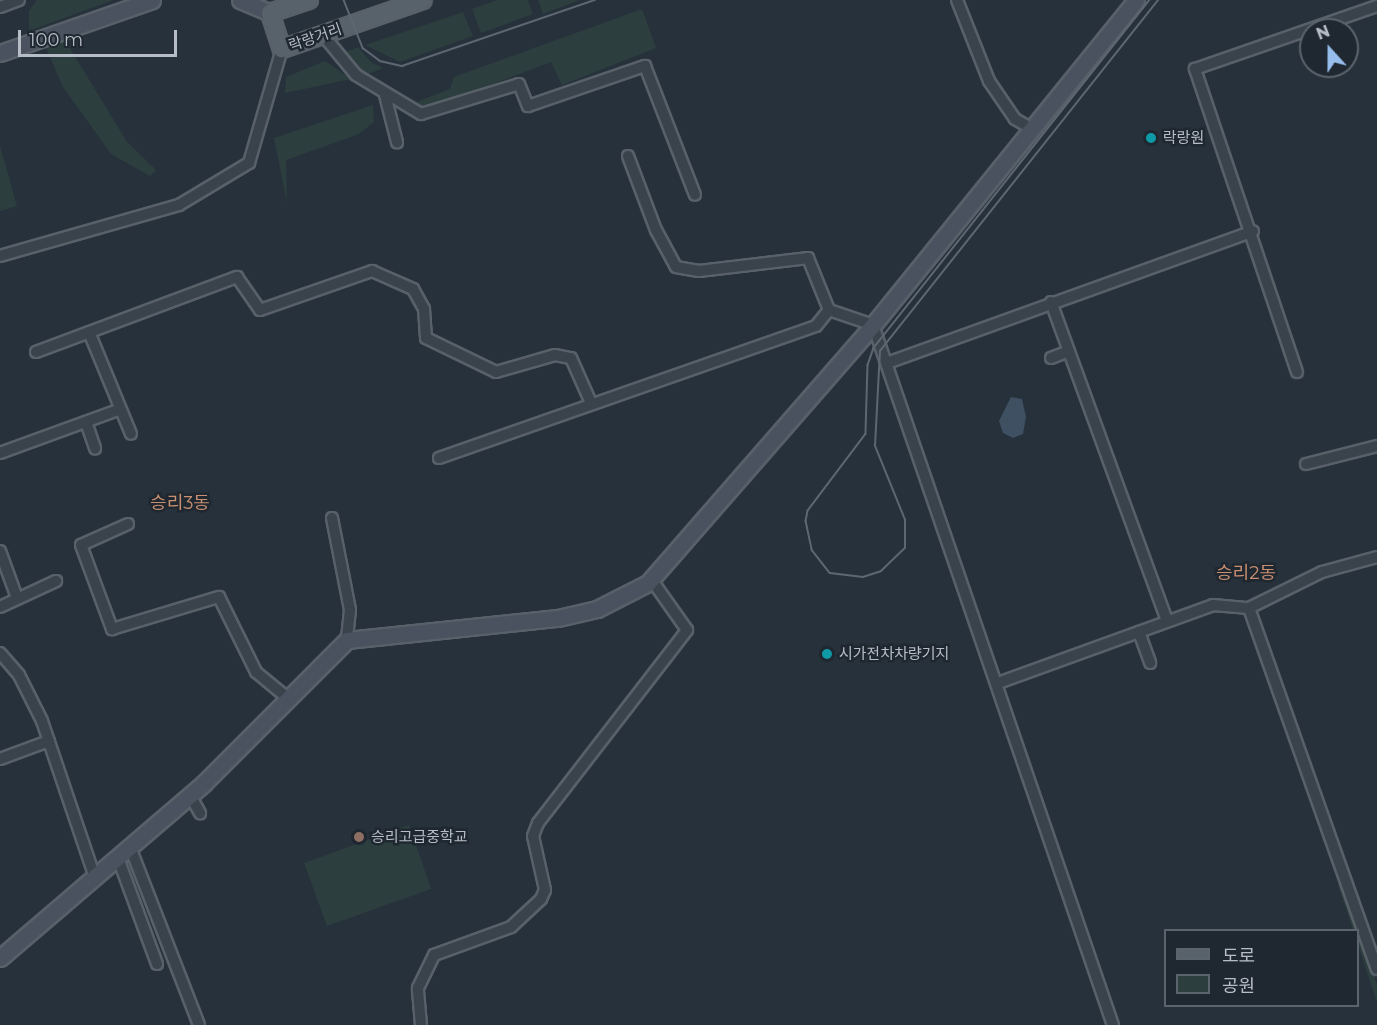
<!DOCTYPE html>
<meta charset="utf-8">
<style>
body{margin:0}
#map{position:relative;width:1377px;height:1025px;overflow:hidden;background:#27313b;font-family:Montserrat,"Noto Sans KR",sans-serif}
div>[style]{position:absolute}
.green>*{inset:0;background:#2c3f3e}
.water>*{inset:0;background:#3e5061}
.roads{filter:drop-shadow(2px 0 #586069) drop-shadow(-2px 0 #586069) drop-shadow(0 2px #586069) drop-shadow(0 -2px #586069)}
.minor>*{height:10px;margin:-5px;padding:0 5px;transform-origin:5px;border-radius:5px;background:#3a424b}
.secondary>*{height:15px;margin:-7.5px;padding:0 7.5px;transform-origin:7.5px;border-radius:7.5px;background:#49525e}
.primary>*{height:16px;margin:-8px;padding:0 8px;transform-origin:8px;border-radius:8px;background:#58626b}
.tram>*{height:1.5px;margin:-0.75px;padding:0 0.75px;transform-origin:0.75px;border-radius:0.75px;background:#5d6772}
.dots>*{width:16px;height:16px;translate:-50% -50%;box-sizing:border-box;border:3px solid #1f2730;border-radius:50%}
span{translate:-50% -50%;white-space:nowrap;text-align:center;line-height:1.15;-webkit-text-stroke:5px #1f2730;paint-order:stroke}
.street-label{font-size:15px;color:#b6bdc6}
.poi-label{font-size:15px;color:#b6bdc6}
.left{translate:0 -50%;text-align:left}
.quarter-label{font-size:18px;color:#c89070}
.legend{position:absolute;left:1164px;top:929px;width:195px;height:78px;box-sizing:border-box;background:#1f2730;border:2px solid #5b636c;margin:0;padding:8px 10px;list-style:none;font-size:18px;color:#b6bdc6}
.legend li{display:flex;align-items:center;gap:12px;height:30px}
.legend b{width:30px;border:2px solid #5b636c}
.north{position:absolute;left:1299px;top:18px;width:60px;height:60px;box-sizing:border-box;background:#1f2730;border:2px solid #5b636c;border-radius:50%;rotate:339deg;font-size:16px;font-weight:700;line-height:24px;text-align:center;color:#b6bdc6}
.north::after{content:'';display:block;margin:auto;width:21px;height:27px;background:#96bdeb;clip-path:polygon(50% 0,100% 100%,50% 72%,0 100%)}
.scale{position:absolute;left:18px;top:30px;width:159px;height:27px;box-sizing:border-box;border:3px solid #b6bdc6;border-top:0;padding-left:8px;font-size:18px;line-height:21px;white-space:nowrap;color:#b6bdc6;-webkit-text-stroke:4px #1f2730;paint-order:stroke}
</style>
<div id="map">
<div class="green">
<div style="clip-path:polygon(37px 0,113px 0,29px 31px,29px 11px)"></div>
<div style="clip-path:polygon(497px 0,528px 0,533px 14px,481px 33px,472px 9px)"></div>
<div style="clip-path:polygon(538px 0,580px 0,543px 14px)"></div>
<div style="clip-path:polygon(642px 9px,656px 48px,562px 85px,551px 62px,427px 109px,409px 105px,450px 89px,454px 77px)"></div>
<div style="clip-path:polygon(463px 12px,473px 36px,400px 62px,365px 45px)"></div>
<div style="clip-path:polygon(65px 40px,127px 142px,156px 170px,150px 176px,111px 154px,63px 87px,46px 48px)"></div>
<div style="clip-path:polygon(358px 47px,371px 62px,383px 68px,366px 75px,344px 60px,341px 54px)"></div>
<div style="clip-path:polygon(325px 61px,351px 79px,285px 93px,286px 77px)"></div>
<div style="clip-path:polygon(373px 105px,374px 122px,359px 134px,286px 160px,287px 203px,274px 138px)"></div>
<div style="clip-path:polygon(0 146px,17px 206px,0 211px)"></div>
<div style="clip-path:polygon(409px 825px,431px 889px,327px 926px,304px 863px)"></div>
<div style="clip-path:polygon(1343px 883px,1377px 985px,1377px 1002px,1338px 885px)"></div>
</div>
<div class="water">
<div style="clip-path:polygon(1011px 397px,1022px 399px,1026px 417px,1023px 434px,1013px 438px,1003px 433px,999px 421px)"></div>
</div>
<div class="roads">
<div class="minor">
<div style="left:957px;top:0;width:87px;rotate:68.4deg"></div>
<div style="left:989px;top:81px;width:46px;rotate:55.6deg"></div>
<div style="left:1015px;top:119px;width:20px;rotate:30deg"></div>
<div style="left:0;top:7px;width:20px;rotate:-20deg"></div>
<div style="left:323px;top:35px;width:52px;rotate:50.5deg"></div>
<div style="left:356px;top:75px;width:76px;rotate:31deg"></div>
<div style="left:421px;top:114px;width:102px;rotate:-17deg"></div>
<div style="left:519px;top:84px;width:24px;rotate:68deg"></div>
<div style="left:528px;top:106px;width:124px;rotate:-18.9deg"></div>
<div style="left:645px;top:66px;width:138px;rotate:68.8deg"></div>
<div style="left:385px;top:95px;width:49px;rotate:75.7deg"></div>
<div style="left:628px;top:156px;width:79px;rotate:69.3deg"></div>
<div style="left:656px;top:230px;width:42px;rotate:61.6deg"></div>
<div style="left:676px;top:267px;width:23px;rotate:10deg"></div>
<div style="left:699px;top:271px;width:110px;rotate:-6.8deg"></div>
<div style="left:808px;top:258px;width:56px;rotate:68deg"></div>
<div style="left:829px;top:310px;width:46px;rotate:18.8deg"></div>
<div style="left:873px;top:325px;width:740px;rotate:71.08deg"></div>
<div style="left:0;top:256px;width:186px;rotate:-15.9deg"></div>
<div style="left:179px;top:205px;width:82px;rotate:-31deg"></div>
<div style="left:249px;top:163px;width:119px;rotate:-73.9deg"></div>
<div style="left:1051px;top:302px;width:339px;rotate:70deg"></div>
<div style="left:89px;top:332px;width:110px;rotate:67.6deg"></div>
<div style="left:36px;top:352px;width:215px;rotate:-20.5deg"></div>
<div style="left:237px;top:277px;width:40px;rotate:55.1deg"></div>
<div style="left:260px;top:310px;width:119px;rotate:-19.2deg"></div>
<div style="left:372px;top:271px;width:45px;rotate:23.7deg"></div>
<div style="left:413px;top:289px;width:23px;rotate:61deg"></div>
<div style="left:424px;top:309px;width:29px;rotate:86deg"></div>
<div style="left:426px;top:338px;width:78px;rotate:25.9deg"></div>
<div style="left:496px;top:372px;width:61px;rotate:-16.1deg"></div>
<div style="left:555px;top:355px;width:16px;rotate:11deg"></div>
<div style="left:571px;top:358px;width:49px;rotate:66deg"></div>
<div style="left:1051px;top:358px;width:19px;rotate:-21deg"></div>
<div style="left:887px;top:363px;width:389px;rotate:-19.8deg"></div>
<div style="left:1297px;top:372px;width:320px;rotate:-108.6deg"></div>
<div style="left:1195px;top:69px;width:193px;rotate:-19.1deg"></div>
<div style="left:86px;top:422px;width:28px;rotate:71deg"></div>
<div style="left:0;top:453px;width:126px;rotate:-20deg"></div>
<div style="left:439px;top:458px;width:399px;rotate:-19.3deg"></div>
<div style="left:816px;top:326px;width:21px;rotate:-51deg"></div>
<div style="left:1306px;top:464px;width:73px;rotate:-14.2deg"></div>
<div style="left:332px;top:518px;width:94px;rotate:78.9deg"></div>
<div style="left:350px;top:610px;width:30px;rotate:96deg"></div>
<div style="left:128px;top:524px;width:51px;rotate:155.9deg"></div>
<div style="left:81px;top:545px;width:90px;rotate:69.7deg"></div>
<div style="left:112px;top:629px;width:112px;rotate:-16.7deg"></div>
<div style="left:219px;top:597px;width:84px;rotate:63.7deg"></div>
<div style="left:256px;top:672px;width:45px;rotate:39.6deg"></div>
<div style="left:0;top:551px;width:50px;rotate:70.1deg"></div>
<div style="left:0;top:607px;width:62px;rotate:-24.9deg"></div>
<div style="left:1249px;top:608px;width:81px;rotate:-26.3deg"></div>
<div style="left:1322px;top:572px;width:57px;rotate:-15.3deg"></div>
<div style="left:1139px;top:632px;width:33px;rotate:70deg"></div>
<div style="left:0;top:653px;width:29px;rotate:49deg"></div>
<div style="left:19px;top:675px;width:51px;rotate:63.4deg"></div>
<div style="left:42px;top:721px;width:166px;rotate:71.3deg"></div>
<div style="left:998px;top:683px;width:229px;rotate:-19.9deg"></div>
<div style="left:1213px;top:605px;width:36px;rotate:5deg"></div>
<div style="left:1249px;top:608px;width:383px;rotate:70.5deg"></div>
<div style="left:0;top:759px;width:52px;rotate:-20.2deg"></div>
<div style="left:190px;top:795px;width:21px;rotate:61deg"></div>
<div style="left:130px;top:847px;width:191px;rotate:68.8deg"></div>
<div style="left:118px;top:858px;width:113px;rotate:69.8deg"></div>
<div style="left:421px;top:1025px;width:37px;rotate:-95deg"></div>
<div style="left:418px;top:988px;width:37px;rotate:-64deg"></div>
<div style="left:434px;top:955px;width:82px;rotate:-20deg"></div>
<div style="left:511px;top:927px;width:41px;rotate:-43deg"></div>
<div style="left:541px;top:899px;width:10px;rotate:-66deg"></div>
<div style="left:545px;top:890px;width:55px;rotate:-102.5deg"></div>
<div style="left:533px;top:836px;width:14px;rotate:-69deg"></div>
<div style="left:538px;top:823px;width:244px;rotate:-52.3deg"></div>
<div style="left:687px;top:630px;width:62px;rotate:-125.2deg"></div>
</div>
<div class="secondary">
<div style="left:240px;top:0;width:33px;rotate:23deg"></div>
<div style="left:0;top:53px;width:161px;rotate:-19.2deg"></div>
<div style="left:0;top:958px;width:269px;rotate:-40.6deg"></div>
<div style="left:204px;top:783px;width:202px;rotate:-45deg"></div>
<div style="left:347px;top:640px;width:212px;rotate:-6deg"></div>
<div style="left:558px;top:618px;width:40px;rotate:-13deg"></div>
<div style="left:597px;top:609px;width:57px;rotate:-27deg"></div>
<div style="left:648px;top:583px;width:342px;rotate:-48.9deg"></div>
<div style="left:873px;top:325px;width:418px;rotate:-51deg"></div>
</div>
<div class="primary">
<div style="left:309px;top:0;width:41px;rotate:161.6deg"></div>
<div style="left:270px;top:13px;width:38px;rotate:72deg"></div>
<div style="left:282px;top:49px;width:149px;rotate:-19.2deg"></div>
</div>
</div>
<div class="tram">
<div style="left:344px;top:0;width:52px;rotate:68.4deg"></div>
<div style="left:363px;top:48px;width:21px;rotate:37deg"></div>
<div style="left:380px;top:61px;width:23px;rotate:13deg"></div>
<div style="left:402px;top:66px;width:204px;rotate:-18.9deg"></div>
<div style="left:1150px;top:0;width:444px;rotate:128.4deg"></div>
<div style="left:874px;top:348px;width:18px;rotate:109deg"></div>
<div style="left:868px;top:365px;width:69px;rotate:91.7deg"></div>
<div style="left:866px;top:434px;width:96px;rotate:127deg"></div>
<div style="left:808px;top:511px;width:10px;rotate:101deg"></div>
<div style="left:806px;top:521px;width:30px;rotate:78deg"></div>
<div style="left:812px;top:550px;width:29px;rotate:52deg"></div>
<div style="left:830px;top:573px;width:33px;rotate:7deg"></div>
<div style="left:863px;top:577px;width:19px;rotate:-18deg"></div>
<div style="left:881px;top:571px;width:33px;rotate:-44deg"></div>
<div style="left:905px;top:548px;width:28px;rotate:-90deg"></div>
<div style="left:905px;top:520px;width:80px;rotate:-112.1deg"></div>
<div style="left:875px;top:446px;width:95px;rotate:-87deg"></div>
<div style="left:880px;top:351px;width:448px;rotate:-51.6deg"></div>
</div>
<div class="dots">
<div style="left:1151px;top:138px;background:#0f9aa8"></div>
<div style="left:827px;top:654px;background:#0f9aa8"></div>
<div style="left:359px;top:837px;background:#8d6e63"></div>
</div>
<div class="street-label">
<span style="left:315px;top:37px;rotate:-19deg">락랑거리</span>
</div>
<div class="poi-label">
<span class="left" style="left:1163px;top:138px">락랑원</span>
<span class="left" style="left:839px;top:654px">시가전차차량기지</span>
<span class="left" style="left:371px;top:837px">승리고급중학교</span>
</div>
<div class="quarter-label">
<span style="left:180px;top:503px">승리3동</span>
<span style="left:1246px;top:573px">승리2동</span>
</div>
<ul class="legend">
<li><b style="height:8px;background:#58626b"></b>도로</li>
<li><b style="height:16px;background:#2c3f3e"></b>공원</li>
</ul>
<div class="north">N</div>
<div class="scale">100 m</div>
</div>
